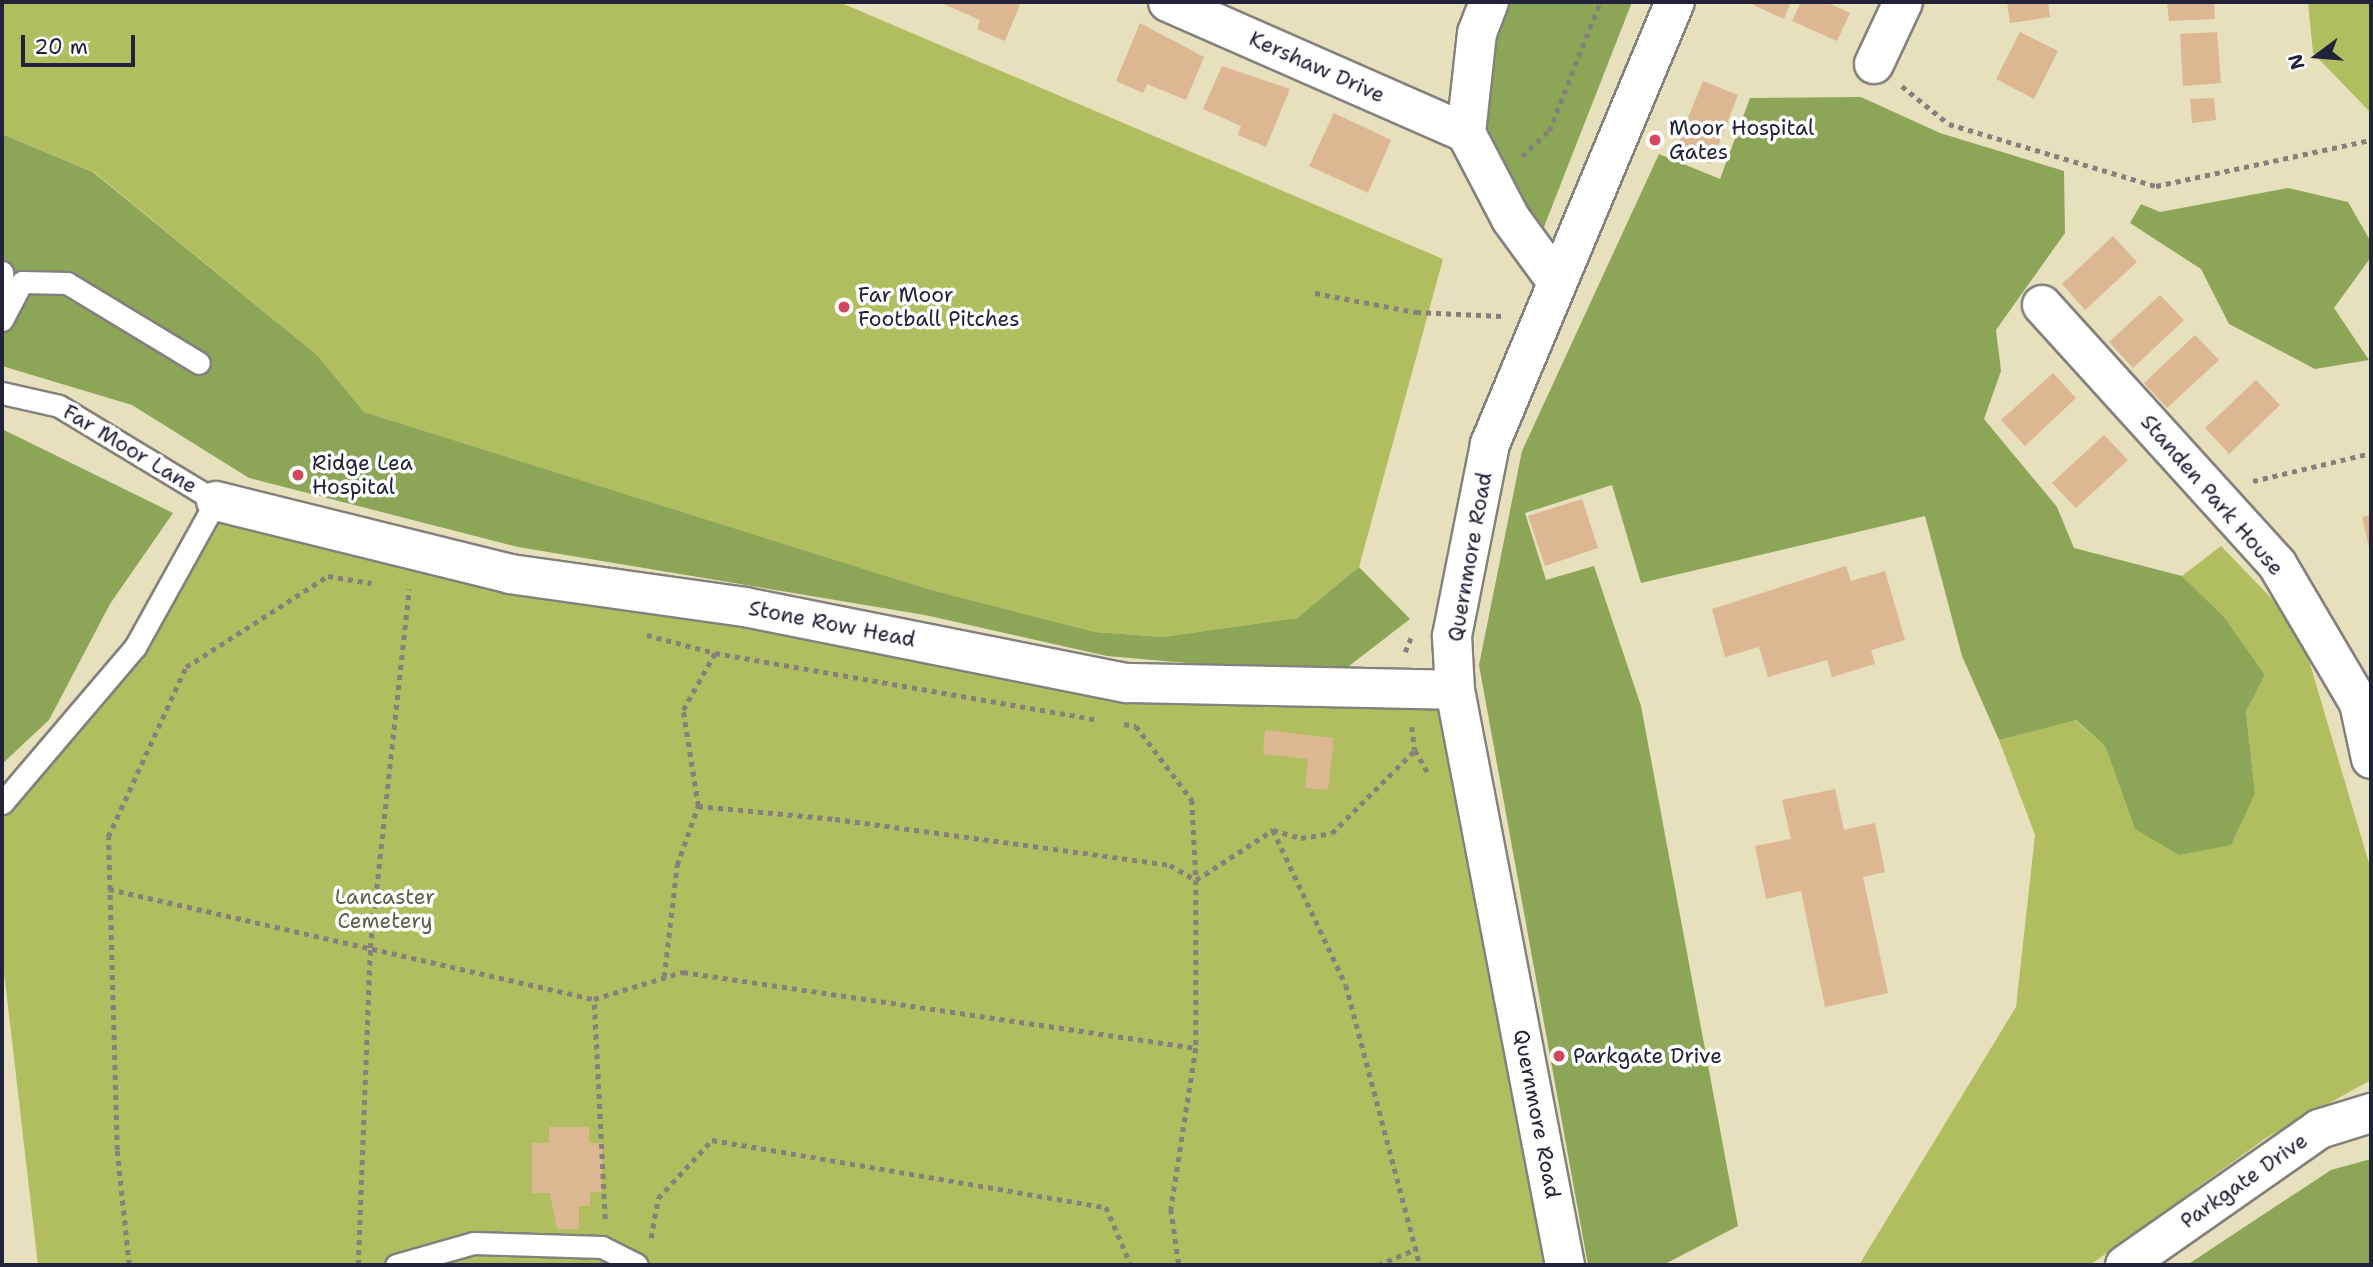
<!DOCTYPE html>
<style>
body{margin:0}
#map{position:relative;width:2373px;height:1267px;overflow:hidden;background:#e7e0bd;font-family:"Shantell Sans",sans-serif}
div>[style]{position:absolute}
.green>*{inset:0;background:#b0be60}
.forest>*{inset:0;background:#8ca556}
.building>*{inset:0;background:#ddb692}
.path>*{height:4.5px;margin-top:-2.25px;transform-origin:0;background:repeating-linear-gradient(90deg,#84817c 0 5px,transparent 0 10px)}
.roads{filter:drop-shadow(2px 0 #84817c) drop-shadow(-2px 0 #84817c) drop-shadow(0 2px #84817c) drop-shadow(0 -2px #84817c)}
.service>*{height:21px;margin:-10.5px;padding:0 10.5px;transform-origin:10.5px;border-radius:10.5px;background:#fff}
.minor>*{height:38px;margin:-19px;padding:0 19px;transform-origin:19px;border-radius:19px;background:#fff}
.tertiary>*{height:38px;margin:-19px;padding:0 19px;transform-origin:19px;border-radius:19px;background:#fff}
.dots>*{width:19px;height:19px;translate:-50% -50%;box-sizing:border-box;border:4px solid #fff;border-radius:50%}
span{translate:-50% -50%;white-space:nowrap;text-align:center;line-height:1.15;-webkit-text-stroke:7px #fff;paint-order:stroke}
.street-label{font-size:21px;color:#22223b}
.poi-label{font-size:21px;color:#22223b}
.left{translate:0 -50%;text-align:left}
.park-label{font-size:21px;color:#5b604a}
.frame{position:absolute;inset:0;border:4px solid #22223b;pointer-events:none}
.north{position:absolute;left:2282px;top:21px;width:70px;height:70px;-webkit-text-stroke:5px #fff;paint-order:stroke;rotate:254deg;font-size:19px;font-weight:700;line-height:28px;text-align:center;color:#22223b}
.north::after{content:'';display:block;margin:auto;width:24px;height:32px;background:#22223b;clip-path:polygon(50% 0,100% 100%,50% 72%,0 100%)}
.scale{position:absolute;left:21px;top:35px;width:114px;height:32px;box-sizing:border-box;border:4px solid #22223b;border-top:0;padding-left:9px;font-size:21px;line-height:24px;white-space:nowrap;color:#22223b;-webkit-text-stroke:5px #fff;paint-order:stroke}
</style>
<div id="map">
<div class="green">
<div style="clip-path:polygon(2px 2px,839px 2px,1443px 259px,1359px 567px,1297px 618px,1162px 637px,1095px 632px,928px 589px,364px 412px,317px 355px,94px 172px,2px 134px)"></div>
<div style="clip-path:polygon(2308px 2px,2371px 2px,2371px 113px,2313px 53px)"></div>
<div style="clip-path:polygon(216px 501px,1127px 683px,1455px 690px,1565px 1265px,38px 1265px,2px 955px,2px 819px,135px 647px)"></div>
<div style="clip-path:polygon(2221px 546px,2275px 602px,2308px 657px,2371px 870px,2371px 1080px,2266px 1138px,2090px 1265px,1859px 1265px,2016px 1007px,2035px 835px,1999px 740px,2075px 720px,2105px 746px,2135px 829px,2255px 793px,2246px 710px,2265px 675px,2225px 618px,2182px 576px)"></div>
</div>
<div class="forest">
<div style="clip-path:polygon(1504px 2px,1632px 2px,1542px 232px,1482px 130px,1491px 36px)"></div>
<div style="clip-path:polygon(1861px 97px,1940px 133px,2064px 171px,2065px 233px,1996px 330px,2001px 371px,1984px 419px,2057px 507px,2074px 548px,2182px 576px,2225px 618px,2265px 675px,2246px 711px,2255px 793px,2231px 845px,2179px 855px,2135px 829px,2105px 746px,2076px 720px,1999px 740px,1962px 656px,1925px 516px,1641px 583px,1612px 485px,1525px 513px,1546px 580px,1594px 566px,1641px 706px,1738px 1226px,1663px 1265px,1588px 1265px,1479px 665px,1522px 451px,1659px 154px,1720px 179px,1750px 98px)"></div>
<div style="clip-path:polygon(2px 134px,93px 172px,317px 355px,364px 412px,928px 589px,1095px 632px,1162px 637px,1297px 618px,1359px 567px,1410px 619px,1336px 676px,1107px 656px,925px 615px,518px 547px,249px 478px,132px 405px,2px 366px)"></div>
<div style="clip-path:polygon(2288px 188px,2348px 202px,2371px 242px,2371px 257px,2334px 308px,2369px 360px,2315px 369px,2229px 324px,2201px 269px,2130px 223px,2141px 204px,2160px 212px)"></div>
<div style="clip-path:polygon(2px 429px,173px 513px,110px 604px,49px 720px,2px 764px)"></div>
<div style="clip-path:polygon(2371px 1159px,2371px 1265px,2187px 1265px,2331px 1170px)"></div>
</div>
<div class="building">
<div style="clip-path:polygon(939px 2px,1021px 2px,1005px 41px,977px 29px,980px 20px)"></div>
<div style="clip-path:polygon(1747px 2px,1791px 2px,1784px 19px)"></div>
<div style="clip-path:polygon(1801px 2px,1826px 2px,1850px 13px,1837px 41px,1792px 21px)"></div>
<div style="clip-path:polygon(2007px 2px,2048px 2px,2050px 17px,2010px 23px)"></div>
<div style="clip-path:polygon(2167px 2px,2214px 2px,2215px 19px,2169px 21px)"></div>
<div style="clip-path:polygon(1140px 23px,1204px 57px,1186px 100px,1147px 84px,1143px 93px,1116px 81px)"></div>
<div style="clip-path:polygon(2020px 32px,2058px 51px,2034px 99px,1996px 79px)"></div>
<div style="clip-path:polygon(2217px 32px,2221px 83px,2183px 86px,2180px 34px)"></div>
<div style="clip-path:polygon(1222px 66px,1290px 89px,1266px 147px,1238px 135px,1241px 126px,1203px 109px)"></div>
<div style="clip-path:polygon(1703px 81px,1738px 95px,1711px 164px,1675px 150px)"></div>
<div style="clip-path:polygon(2214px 98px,2216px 120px,2192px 123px,2190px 99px)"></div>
<div style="clip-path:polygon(1334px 113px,1391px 140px,1368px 193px,1309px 166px)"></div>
<div style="clip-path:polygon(2113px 236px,2137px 262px,2085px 310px,2062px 284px)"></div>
<div style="clip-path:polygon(2160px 295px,2184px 320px,2133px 368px,2109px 342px)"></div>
<div style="clip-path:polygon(2195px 335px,2219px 360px,2167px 408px,2144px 383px)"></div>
<div style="clip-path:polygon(2053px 373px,2076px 398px,2025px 446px,2001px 420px)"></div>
<div style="clip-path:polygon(2256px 380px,2280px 405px,2229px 454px,2205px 428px)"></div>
<div style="clip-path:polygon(2104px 435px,2128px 460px,2076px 508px,2052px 483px)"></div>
<div style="clip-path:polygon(1582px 499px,1598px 548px,1545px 566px,1528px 516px)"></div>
<div style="clip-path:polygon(2371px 515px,2371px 552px,2370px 552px,2362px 517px)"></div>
<div style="clip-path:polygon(1846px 566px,1851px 581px,1885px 571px,1905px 640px,1871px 650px,1875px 664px,1832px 677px,1827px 660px,1768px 677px,1759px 647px,1725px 657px,1712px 609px)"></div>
<div style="clip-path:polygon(1265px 730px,1334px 738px,1328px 790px,1305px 788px,1308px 759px,1263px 754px)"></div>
<div style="clip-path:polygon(1835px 789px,1844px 830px,1875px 823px,1885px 872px,1863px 877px,1888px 993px,1825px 1007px,1801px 891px,1766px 899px,1755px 846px,1791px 839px,1782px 800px)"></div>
<div style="clip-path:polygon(549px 1127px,589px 1127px,589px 1143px,602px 1143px,602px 1192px,590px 1192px,590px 1206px,579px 1206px,579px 1229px,557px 1229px,550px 1193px,532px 1193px,532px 1143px,549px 1143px)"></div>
</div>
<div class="path">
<div style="left:1902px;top:86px;width:60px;rotate:39deg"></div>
<div style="left:1949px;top:124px;width:216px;rotate:16.7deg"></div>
<div style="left:2156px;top:186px;width:220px;rotate:-12.1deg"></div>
<div style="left:1522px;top:156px;width:37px;rotate:-43deg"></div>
<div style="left:1549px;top:131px;width:139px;rotate:-68.4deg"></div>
<div style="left:1315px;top:293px;width:103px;rotate:10.7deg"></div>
<div style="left:1416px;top:312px;width:86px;rotate:2.7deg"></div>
<div style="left:2253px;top:481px;width:121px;rotate:-13.3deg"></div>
<div style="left:647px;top:635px;width:70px;rotate:14.8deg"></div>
<div style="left:1405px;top:652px;width:18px;rotate:-68deg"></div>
<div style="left:1124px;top:724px;width:12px;rotate:9deg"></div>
<div style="left:1136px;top:726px;width:93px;rotate:52.9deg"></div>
<div style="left:1192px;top:800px;width:80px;rotate:87.1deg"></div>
<div style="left:1196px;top:880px;width:92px;rotate:-33deg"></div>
<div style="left:1273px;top:830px;width:29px;rotate:16deg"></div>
<div style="left:1301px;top:838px;width:31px;rotate:-9deg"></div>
<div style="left:1332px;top:833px;width:117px;rotate:-45deg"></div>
<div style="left:1412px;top:727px;width:23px;rotate:83deg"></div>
<div style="left:1415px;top:750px;width:28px;rotate:60deg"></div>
<div style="left:698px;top:806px;width:97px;rotate:-98.9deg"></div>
<div style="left:683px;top:710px;width:65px;rotate:-60.7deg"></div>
<div style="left:715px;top:653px;width:389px;rotate:9.9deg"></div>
<div style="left:1273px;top:830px;width:171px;rotate:64.8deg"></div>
<div style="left:1346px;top:985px;width:290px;rotate:75.2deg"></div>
<div style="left:109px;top:889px;width:497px;rotate:12.8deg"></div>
<div style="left:664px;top:977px;width:113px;rotate:-83.4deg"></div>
<div style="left:677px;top:865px;width:63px;rotate:-70.4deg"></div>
<div style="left:698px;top:806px;width:138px;rotate:5.4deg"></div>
<div style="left:835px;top:819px;width:338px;rotate:7.8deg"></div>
<div style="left:1170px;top:865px;width:30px;rotate:30deg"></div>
<div style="left:1196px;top:880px;width:168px;rotate:90deg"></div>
<div style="left:605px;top:1219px;width:220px;rotate:-92.9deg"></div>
<div style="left:594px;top:999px;width:93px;rotate:-16.9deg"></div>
<div style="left:683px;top:972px;width:519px;rotate:8.43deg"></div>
<div style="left:1196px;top:1048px;width:163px;rotate:98.8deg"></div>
<div style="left:1171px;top:1209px;width:57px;rotate:81.9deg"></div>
<div style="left:651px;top:1238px;width:41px;rotate:-80.1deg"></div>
<div style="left:658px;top:1198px;width:79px;rotate:-47deg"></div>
<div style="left:712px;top:1140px;width:400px;rotate:9.7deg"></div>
<div style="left:1106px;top:1207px;width:63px;rotate:66.7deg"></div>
<div style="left:129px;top:1265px;width:116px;rotate:-96deg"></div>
<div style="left:117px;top:1150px;width:313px;rotate:-91.6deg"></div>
<div style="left:108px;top:837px;width:187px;rotate:-65.4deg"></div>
<div style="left:186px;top:667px;width:169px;rotate:-32.7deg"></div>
<div style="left:328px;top:576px;width:44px;rotate:9.2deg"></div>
<div style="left:358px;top:1265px;width:317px;rotate:-87.8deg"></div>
<div style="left:370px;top:948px;width:361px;rotate:-83.8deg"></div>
<div style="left:1378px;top:1265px;width:43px;rotate:-23deg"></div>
</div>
<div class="roads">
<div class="service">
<div style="left:2px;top:272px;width:34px;rotate:85deg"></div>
<div style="left:2px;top:320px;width:43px;rotate:-62.2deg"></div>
<div style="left:22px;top:282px;width:45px;rotate:1.3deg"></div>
<div style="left:67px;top:283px;width:154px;rotate:31.2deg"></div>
<div style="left:2px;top:393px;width:58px;rotate:12.8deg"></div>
<div style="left:59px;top:406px;width:184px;rotate:31.2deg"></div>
<div style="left:216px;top:501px;width:167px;rotate:119deg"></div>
<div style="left:135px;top:647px;width:205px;rotate:130.4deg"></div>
<div style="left:396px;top:1265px;width:81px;rotate:-15.8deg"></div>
<div style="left:474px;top:1243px;width:128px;rotate:1.8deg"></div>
<div style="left:602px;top:1247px;width:39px;rotate:27deg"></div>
</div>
<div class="minor">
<div style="left:1168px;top:2px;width:326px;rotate:23.7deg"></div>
<div style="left:1489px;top:2px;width:33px;rotate:111deg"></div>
<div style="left:1477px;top:33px;width:101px;rotate:96.3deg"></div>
<div style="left:1466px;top:133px;width:97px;rotate:62.4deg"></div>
<div style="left:1511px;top:219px;width:78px;rotate:53.9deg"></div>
<div style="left:1874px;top:64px;width:68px;rotate:-64.9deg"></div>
<div style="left:2042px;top:305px;width:350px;rotate:47.8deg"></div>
<div style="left:2277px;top:564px;width:161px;rotate:59.5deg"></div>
<div style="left:2359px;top:703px;width:57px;rotate:77.9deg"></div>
<div style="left:216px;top:501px;width:303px;rotate:13.9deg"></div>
<div style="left:510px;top:574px;width:237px;rotate:8deg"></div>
<div style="left:745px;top:607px;width:389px;rotate:11.3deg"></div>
<div style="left:1127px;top:683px;width:328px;rotate:1.2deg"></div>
<div style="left:2125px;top:1265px;width:237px;rotate:-35deg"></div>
<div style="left:2319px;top:1129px;width:54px;rotate:-17.1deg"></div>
</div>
<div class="tertiary">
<div style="left:1565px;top:1265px;width:585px;rotate:-100.83deg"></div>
<div style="left:1455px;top:690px;width:54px;rotate:-93.2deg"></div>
<div style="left:1452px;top:636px;width:196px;rotate:-78.8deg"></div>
<div style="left:1490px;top:444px;width:479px;rotate:-67.3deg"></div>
</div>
</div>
<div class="dots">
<div style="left:1655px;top:140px;background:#d1495b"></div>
<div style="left:844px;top:307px;background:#d1495b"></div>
<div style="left:298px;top:475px;background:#d1495b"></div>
<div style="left:1559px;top:1056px;background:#d1495b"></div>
</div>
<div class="street-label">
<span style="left:1317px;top:67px;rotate:24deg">Kershaw Drive</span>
<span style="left:130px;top:449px;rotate:31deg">Far Moor Lane</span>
<span style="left:2212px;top:495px;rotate:49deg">Standen Park House</span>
<span style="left:1470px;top:557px;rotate:-80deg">Quernmore Road</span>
<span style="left:832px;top:624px;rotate:11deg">Stone Row Head</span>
<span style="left:1537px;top:1114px;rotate:79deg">Quernmore Road</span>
<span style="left:2244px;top:1181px;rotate:-35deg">Parkgate Drive</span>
</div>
<div class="poi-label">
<span class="left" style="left:1669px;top:140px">Moor Hospital<br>Gates</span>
<span class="left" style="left:858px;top:307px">Far Moor<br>Football Pitches</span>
<span class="left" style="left:312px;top:475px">Ridge Lea<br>Hospital</span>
<span class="left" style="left:1573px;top:1056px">Parkgate Drive</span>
</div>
<div class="park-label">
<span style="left:385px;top:909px">Lancaster<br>Cemetery</span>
</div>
<div class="frame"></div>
<div class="north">N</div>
<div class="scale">20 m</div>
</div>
